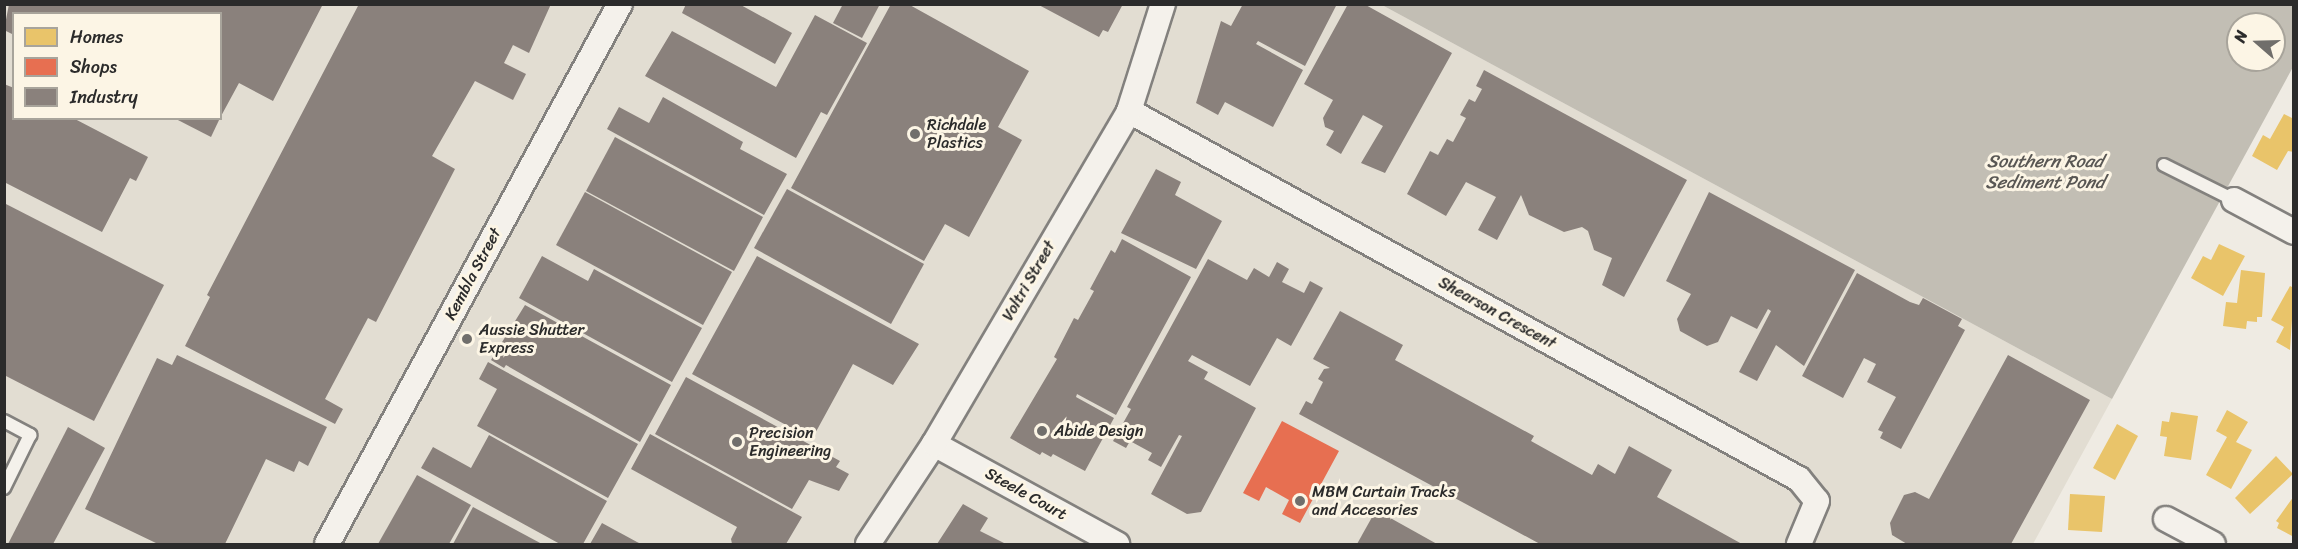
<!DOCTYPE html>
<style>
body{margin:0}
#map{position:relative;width:2298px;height:549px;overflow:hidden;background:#efebe3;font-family:Sriracha,sans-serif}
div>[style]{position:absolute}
.built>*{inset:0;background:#e2ddd2}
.water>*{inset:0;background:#c2beb4}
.homes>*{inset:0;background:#e9c46a}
.shops>*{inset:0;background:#e76f51}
.industry>*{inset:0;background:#8a817c}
.roads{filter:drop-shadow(2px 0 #83817e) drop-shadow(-2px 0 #83817e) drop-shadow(0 2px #83817e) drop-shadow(0 -2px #83817e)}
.lane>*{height:12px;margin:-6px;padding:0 6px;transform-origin:6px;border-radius:6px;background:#f4f1eb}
.street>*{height:24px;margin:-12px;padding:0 12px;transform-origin:12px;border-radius:12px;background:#f4f1eb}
.dots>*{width:16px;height:16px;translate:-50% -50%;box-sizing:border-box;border:3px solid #fcf5e5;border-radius:50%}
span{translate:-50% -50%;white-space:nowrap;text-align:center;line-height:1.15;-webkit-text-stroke:6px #fcf5e5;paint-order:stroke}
.poi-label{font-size:16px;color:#2b2b2b}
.left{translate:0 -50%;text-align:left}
.street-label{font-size:16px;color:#2b2b2b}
.water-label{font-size:18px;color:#595754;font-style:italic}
.frame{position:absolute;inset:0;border:6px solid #2b2b2b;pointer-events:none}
.legend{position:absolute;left:12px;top:12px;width:210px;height:108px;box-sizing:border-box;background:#fcf5e5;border:2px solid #a8a49b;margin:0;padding:8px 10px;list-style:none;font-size:18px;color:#2b2b2b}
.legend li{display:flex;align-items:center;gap:12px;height:30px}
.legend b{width:30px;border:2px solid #a8a49b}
.north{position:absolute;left:2226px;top:12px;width:60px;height:60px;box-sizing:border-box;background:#fcf5e5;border:2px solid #a8a49b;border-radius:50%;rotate:290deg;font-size:16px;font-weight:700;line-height:24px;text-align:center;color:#2b2b2b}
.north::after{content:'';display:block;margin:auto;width:21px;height:27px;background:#706e6b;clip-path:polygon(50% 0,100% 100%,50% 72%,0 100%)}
</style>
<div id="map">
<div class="built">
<div style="clip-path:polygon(evenodd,4px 5px,1382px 5px,2112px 399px,2033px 544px,5px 544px,4px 5px,14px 14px,220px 14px,220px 118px,14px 118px,14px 14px)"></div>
</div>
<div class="water">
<div style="clip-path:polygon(evenodd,1382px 5px,2293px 5px,2293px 67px,2112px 399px,1382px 5px,2238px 24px,2274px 24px,2274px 60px,2238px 60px,2238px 24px)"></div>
</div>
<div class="homes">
<div style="clip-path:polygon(2284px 114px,2294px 119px,2294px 152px,2288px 151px,2277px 170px,2252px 156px,2263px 135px,2270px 139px)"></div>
<div style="clip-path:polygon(2219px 244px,2245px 256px,2223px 296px,2191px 278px,2203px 256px,2211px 260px)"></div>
<div style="clip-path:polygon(2241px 270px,2265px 273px,2262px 317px,2257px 317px,2257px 322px,2247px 321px,2246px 329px,2223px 326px,2226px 302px,2237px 303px)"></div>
<div style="clip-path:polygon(2290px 286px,2294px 288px,2290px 350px,2276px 342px,2284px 327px,2271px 320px)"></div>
<div style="clip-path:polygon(2227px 410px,2248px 422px,2236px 442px,2252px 450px,2231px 489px,2206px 475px,2227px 437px,2216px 431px)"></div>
<div style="clip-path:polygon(2171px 412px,2198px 416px,2191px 460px,2164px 456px,2167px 437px,2160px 436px,2162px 421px,2169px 422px)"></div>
<div style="clip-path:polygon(2117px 424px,2138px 436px,2115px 480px,2093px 468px)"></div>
<div style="clip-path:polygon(2276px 456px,2293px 474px,2250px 514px,2235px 498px)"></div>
<div style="clip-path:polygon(2070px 494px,2105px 496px,2102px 532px,2068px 530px)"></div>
<div style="clip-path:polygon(2294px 496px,2294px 537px,2277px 528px,2279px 523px,2276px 521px)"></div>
</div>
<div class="shops">
<div style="clip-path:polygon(1282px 421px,1339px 451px,1300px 523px,1282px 514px,1289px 500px,1266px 487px,1259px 501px,1243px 493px)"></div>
</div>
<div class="industry">
<div style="clip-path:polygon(9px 4px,323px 4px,273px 101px,239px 83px,220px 118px,220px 14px,14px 14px,14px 35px,4px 30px)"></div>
<div style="clip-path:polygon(359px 4px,551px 4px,529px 53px,513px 45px,504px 63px,526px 74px,513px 100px,475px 81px,432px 156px,455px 169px,376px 322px,368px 318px,325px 399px,343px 409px,335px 424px,185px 346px,210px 297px,207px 295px)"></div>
<div style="clip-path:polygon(686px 4px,739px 4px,792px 33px,775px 64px,682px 13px)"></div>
<div style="clip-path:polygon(843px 4px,880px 4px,862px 38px,833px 23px)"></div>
<div style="clip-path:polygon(891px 4px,908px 4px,1029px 71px,998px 127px,1022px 140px,969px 237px,945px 224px,924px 261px,791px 188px)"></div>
<div style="clip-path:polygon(1037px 4px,1123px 4px,1108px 32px,1103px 30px,1099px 37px)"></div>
<div style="clip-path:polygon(1243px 4px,1337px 4px,1305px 66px,1258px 41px,1256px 44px,1303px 70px,1273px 127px,1225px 102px,1218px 115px,1196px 103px,1221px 21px,1231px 26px)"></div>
<div style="clip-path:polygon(1348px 4px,1364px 4px,1452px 53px,1385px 173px,1361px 163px,1383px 126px,1363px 115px,1341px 154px,1326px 145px,1334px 131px,1325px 127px,1323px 118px,1333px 100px,1304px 84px)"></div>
<div style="clip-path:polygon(815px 15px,867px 43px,827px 115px,821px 112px,796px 158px,645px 76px,672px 31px,776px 87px)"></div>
<div style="clip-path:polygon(1484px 70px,1687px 180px,1624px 297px,1602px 285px,1612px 258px,1594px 250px,1588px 231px,1582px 227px,1564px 232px,1529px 215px,1521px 195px,1497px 240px,1478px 230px,1496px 197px,1466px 182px,1446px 216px,1407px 194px,1430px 151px,1438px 155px,1447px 139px,1453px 142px,1466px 118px,1460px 115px,1469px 99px,1475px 102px,1482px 89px,1476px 86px)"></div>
<div style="clip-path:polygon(4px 84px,14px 88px,14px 118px,73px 118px,148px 157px,136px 181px,130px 178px,102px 232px,4px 182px)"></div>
<div style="clip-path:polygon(663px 97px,743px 142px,740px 149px,787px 174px,764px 215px,607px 129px,619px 107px,649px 123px)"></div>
<div style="clip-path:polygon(174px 118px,220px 118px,211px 137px)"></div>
<div style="clip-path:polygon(615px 137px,763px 217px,734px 271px,586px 191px)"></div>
<div style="clip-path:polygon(1156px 169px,1181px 182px,1175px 195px,1222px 221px,1196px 269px,1121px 233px)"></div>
<div style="clip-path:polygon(787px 189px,924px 264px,891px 324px,754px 248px)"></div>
<div style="clip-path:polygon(585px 192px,732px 272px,703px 325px,556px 245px)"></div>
<div style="clip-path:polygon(1709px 192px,1855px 270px,1804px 366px,1776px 345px,1757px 381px,1739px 372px,1771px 311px,1768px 309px,1757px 329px,1731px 316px,1718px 342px,1707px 346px,1680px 331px,1677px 319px,1691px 294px,1666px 281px)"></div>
<div style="clip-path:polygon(4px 203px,164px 285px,94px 421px,4px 375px)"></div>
<div style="clip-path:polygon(1122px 239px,1191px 277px,1116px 415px,1077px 394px,1076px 397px,1114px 418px,1085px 471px,1053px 454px,1051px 457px,1042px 452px,1040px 455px,1010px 438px,1057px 359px,1054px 357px,1074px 318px,1078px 320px,1094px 291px,1090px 289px,1111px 250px,1115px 253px)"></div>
<div style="clip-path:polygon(542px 256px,588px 281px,594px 269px,702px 328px,672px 382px,519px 298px)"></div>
<div style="clip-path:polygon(757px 256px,919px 344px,893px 385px,853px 364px,812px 439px,692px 374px)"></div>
<div style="clip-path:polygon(1208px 259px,1247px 280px,1254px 268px,1269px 277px,1277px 262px,1289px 269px,1282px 282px,1304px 293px,1310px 281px,1323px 288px,1291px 346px,1277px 338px,1250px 386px,1192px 355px,1188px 361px,1208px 372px,1204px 379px,1256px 408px,1201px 512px,1187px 514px,1151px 494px,1182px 436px,1179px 435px,1161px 467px,1148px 460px,1152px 453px,1130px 441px,1126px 448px,1113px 441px,1131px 409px,1127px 407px)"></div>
<div style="clip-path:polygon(1857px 273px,1910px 302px,1919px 305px,1923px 298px,1962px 319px,1958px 326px,1965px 330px,1901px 449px,1880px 438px,1883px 432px,1878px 430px,1896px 397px,1867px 382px,1876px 364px,1864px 358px,1843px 398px,1802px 376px)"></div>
<div style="clip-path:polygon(525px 305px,671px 385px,640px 442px,506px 365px,504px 368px,491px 360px)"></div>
<div style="clip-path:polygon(1340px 311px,1403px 345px,1395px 360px,1534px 436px,1531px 441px,1592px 475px,1598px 464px,1615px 474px,1629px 446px,1672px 470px,1657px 497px,1742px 544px,1540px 544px,1299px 414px,1306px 401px,1312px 404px,1323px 382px,1318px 379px,1324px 369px,1330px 368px,1313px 359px)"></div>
<div style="clip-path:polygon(177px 355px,327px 427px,308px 466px,299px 461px,294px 472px,266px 459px,225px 544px,158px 544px,85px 509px,157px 358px,172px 365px)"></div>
<div style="clip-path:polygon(2008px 355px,2090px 400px,2011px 544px,1907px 544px,1892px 535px,1890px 523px,1904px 495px,1915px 492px,1929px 499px)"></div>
<div style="clip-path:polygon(488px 362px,638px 444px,608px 498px,477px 426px,497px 389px,479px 379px)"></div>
<div style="clip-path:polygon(686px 377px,840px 461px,836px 467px,849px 474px,839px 491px,809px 480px,792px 509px,655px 434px)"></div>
<div style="clip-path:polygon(68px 427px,105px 448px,53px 544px,8px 544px)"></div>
<div style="clip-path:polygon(650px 434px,802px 517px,786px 544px,732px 544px,731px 539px,737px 527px,631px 469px)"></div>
<div style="clip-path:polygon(489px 435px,607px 501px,583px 544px,560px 544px,421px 468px,433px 447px,471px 468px)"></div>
<div style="clip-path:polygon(417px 475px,471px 505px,449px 544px,378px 544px)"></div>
<div style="clip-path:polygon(963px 504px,988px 518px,980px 531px,1006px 544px,937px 544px)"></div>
<div style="clip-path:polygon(473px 507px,542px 544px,453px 544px)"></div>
<div style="clip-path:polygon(1376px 510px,1437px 544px,1357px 544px)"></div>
<div style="clip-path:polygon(602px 523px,637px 542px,641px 544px,590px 544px)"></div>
</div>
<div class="roads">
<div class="lane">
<div style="left:2164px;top:165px;width:78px;rotate:26.6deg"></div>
<div style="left:4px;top:421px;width:30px;rotate:28deg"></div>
<div style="left:30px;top:435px;width:59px;rotate:116.1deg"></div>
</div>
<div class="street">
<div style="left:1129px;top:111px;width:764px;rotate:28.78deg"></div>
<div style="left:1799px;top:479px;width:28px;rotate:51deg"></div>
<div style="left:1817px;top:501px;width:47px;rotate:112.7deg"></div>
<div style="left:2234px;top:200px;width:68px;rotate:28.1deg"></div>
<div style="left:934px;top:444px;width:209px;rotate:28.7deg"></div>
<div style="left:2166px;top:519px;width:53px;rotate:28deg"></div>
<div style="left:327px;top:544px;width:614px;rotate:-61.52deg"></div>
<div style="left:868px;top:544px;width:120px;rotate:-56.6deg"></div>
<div style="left:934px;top:444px;width:386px;rotate:-59.6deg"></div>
<div style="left:1129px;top:111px;width:112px;rotate:-72.4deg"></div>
</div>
</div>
<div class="dots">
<div style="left:915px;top:134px;background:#706e6b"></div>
<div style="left:467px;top:339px;background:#706e6b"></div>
<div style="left:1042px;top:431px;background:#706e6b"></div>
<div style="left:737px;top:442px;background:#706e6b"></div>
<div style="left:1300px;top:501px;background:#706e6b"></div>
</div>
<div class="poi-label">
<span class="left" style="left:927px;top:134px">Richdale<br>Plastics</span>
<span class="left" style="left:479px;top:339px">Aussie Shutter<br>Express</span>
<span class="left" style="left:1054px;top:431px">Abide Design</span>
<span class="left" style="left:749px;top:442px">Precision<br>Engineering</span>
<span class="left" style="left:1312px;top:501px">MBM Curtain Tracks<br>and Accesories</span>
</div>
<div class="street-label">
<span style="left:473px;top:274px;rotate:-62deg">Kembla Street</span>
<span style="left:1029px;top:281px;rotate:-60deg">Voltri Street</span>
<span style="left:1497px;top:313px;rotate:29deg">Shearson Crescent</span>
<span style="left:1026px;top:494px;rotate:29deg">Steele Court</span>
</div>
<div class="water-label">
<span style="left:2045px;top:172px">Southern Road<br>Sediment Pond</span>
</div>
<div class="frame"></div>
<ul class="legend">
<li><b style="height:16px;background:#e9c46a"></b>Homes</li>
<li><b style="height:16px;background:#e76f51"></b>Shops</li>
<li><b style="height:16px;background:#8a817c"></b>Industry</li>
</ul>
<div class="north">N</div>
</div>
